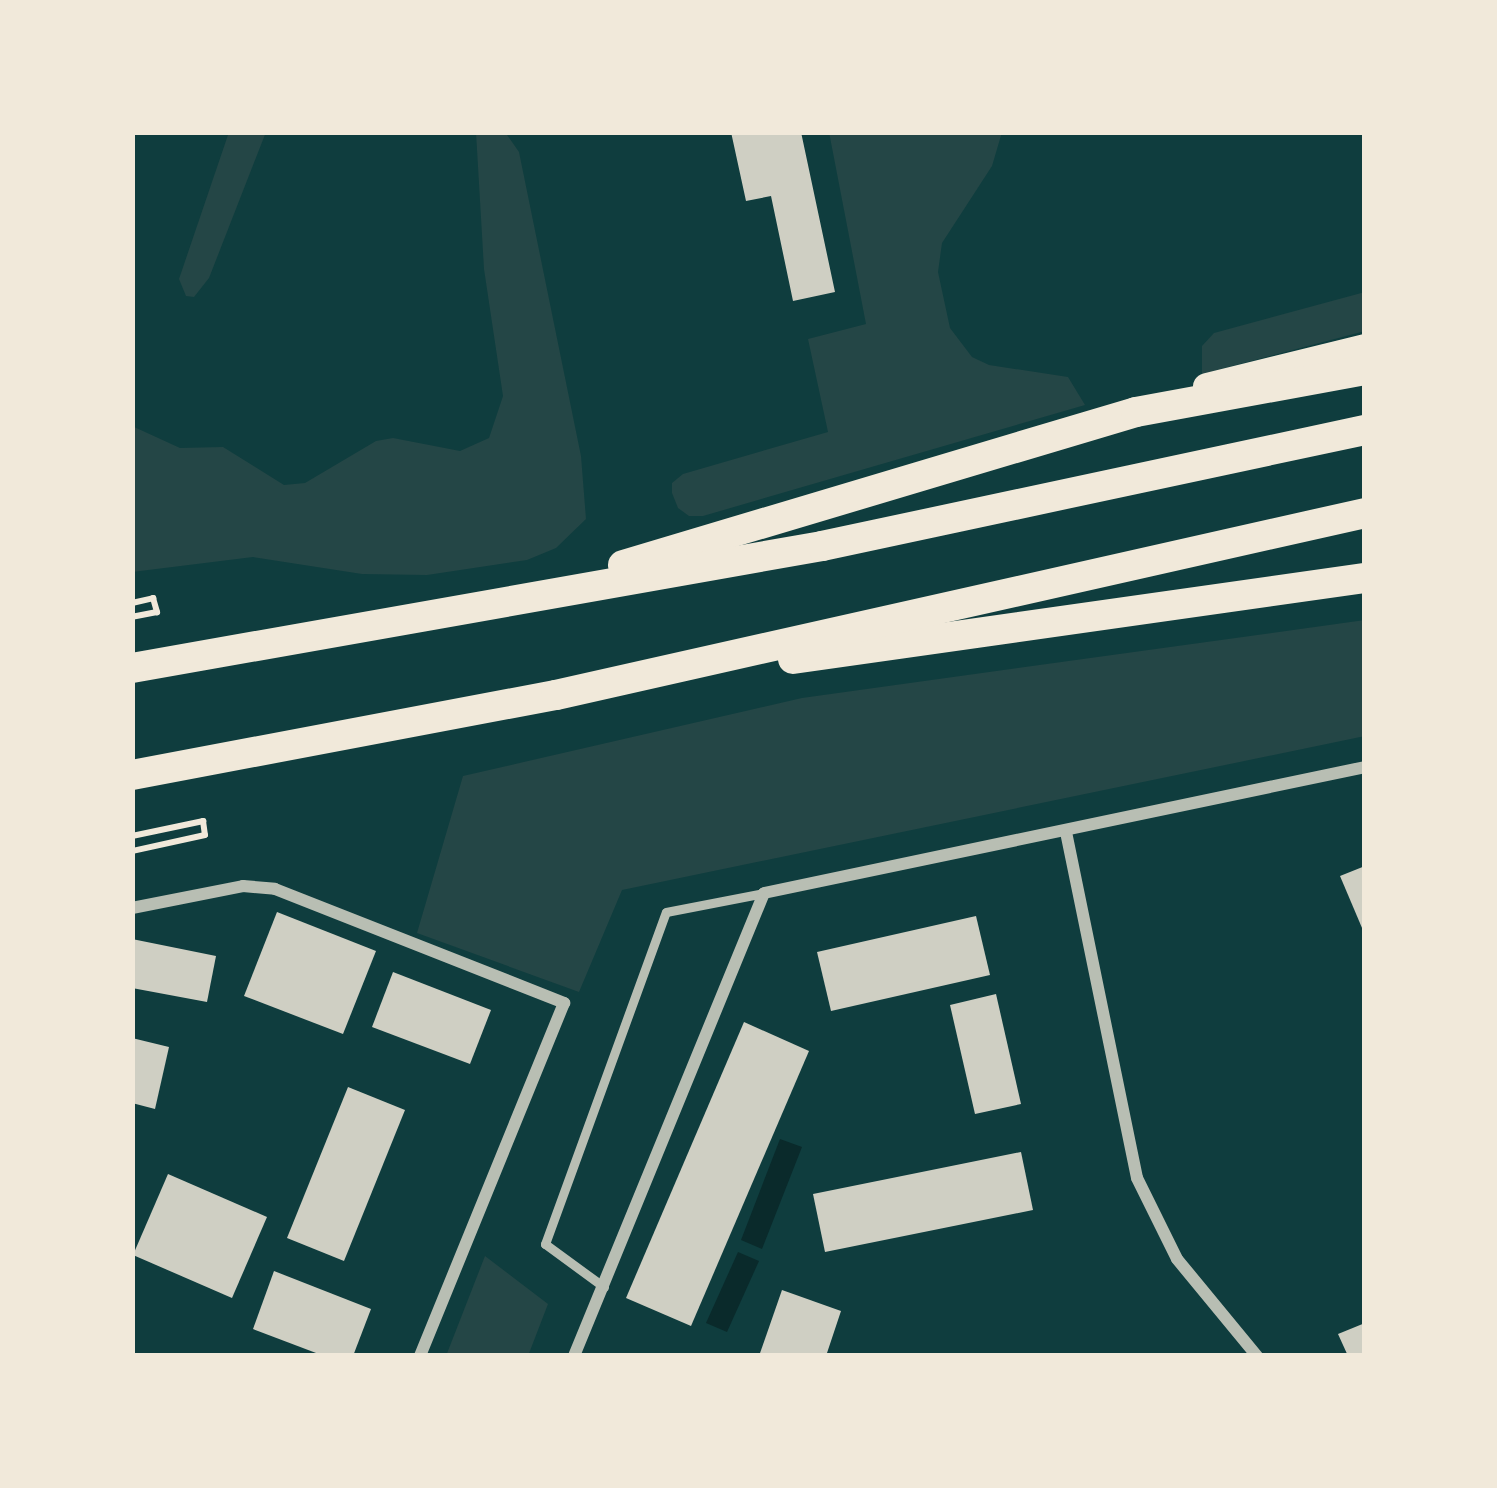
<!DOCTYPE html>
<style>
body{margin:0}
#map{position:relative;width:1497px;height:1488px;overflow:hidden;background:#0f3d3e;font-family:"Varela Round",sans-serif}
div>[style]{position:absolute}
.green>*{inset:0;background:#244646}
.water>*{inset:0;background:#0a2a2b}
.building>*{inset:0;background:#cfcfc3}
.path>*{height:6px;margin:-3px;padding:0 3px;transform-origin:3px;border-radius:3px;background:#f1e9da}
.service>*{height:9px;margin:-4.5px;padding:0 4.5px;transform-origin:4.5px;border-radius:4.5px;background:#b8beb3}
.minor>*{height:12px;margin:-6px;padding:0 6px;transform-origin:6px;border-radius:6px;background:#b8beb3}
.primary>*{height:27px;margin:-13.5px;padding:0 13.5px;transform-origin:13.5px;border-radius:13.5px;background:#f1e9da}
.trunk>*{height:30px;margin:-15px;padding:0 15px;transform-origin:15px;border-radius:15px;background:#f1e9da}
span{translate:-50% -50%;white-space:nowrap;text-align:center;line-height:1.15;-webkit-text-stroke:10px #f1e9da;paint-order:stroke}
.frame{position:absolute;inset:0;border:135px solid #f1e9da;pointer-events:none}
</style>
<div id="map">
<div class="green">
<div style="clip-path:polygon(229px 132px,266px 132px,209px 278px,194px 297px,186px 296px,179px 279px)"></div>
<div style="clip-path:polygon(476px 132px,505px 132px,519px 152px,581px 456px,586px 519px,556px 548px,527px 560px,427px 575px,362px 574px,253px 557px,132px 572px,132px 426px,180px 448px,223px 447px,284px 485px,305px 483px,376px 441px,393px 438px,460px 451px,489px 438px,503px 396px,484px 269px)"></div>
<div style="clip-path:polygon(829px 132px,1002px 132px,992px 166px,942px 243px,938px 272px,950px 328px,972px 357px,989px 365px,1068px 377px,1085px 405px,703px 516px,689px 516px,678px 508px,672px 493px,672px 483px,683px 474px,828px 432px,808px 339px,866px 324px)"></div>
<div style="clip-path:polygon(1365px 292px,1365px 331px,1202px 374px,1202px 346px,1214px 333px)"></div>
<div style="clip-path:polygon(1365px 620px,1365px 736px,622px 890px,579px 992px,417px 933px,463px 776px,802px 698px)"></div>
<div style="clip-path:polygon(485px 1256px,548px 1304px,528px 1356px,446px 1356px)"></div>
</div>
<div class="water">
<div style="clip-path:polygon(780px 1139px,802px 1147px,762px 1249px,741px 1240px)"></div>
<div style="clip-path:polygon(738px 1252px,759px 1261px,727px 1332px,706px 1323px)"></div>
</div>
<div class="building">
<div style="clip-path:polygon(731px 132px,801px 132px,835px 292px,793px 301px,771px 196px,746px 201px)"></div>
<div style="clip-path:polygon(1365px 866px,1365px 935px,1340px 876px)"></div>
<div style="clip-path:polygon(277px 912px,376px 951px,343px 1034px,244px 996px)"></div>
<div style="clip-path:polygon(976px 916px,990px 975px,831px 1011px,817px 952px)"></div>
<div style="clip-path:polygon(132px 939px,216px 956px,207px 1002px,132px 988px)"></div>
<div style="clip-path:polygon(393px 972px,491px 1010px,470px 1064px,372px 1027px)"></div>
<div style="clip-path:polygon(996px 994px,1021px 1104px,975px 1114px,950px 1005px)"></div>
<div style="clip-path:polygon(744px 1022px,809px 1051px,691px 1326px,626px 1298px)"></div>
<div style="clip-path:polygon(132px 1038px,169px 1047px,155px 1109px,132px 1103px)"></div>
<div style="clip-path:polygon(348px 1087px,405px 1110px,344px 1261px,287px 1238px)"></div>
<div style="clip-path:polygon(1021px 1152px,1033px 1210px,825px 1252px,813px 1194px)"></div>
<div style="clip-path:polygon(168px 1174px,267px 1217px,232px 1298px,133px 1255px)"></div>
<div style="clip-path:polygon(274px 1271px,371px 1309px,353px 1356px,324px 1356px,253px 1329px)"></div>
<div style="clip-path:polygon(782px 1290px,841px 1311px,826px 1356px,759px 1356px)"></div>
<div style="clip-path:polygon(1365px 1323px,1365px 1356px,1348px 1356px,1338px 1334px)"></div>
</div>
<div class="path">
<div style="left:132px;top:603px;width:22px;rotate:-13deg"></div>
<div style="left:153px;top:598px;width:15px;rotate:74deg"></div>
<div style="left:157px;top:612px;width:25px;rotate:169deg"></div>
<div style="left:132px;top:836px;width:73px;rotate:-11.9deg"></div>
<div style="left:203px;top:821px;width:14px;rotate:82deg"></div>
<div style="left:205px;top:835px;width:75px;rotate:167.6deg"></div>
</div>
<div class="service">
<div style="left:604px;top:1287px;width:73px;rotate:-143.9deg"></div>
<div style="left:545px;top:1244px;width:353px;rotate:-70deg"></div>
<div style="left:666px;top:912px;width:100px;rotate:-11deg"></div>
</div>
<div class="minor">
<div style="left:1066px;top:832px;width:353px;rotate:78.4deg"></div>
<div style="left:1137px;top:1178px;width:90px;rotate:63.7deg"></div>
<div style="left:1177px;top:1259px;width:126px;rotate:50.5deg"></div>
<div style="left:132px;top:908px;width:113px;rotate:-11.2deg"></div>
<div style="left:243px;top:886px;width:32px;rotate:5deg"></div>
<div style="left:275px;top:889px;width:311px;rotate:21.5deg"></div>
<div style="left:564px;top:1003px;width:381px;rotate:112.2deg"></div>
<div style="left:574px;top:1356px;width:500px;rotate:-67.69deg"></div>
<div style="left:764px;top:893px;width:614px;rotate:-11.84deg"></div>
</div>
<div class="primary">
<div style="left:1206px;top:386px;width:164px;rotate:-13.8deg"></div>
</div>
<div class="trunk">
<div style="left:623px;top:565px;width:535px;rotate:-16.61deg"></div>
<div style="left:1136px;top:412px;width:233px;rotate:-10.4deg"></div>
<div style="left:793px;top:659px;width:578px;rotate:-8.06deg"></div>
<div style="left:132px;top:668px;width:701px;rotate:-10.03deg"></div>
<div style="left:822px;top:546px;width:555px;rotate:-12.06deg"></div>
<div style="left:132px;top:775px;width:431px;rotate:-10.7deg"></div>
<div style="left:556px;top:695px;width:829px;rotate:-12.68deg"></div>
</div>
<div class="frame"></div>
</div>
